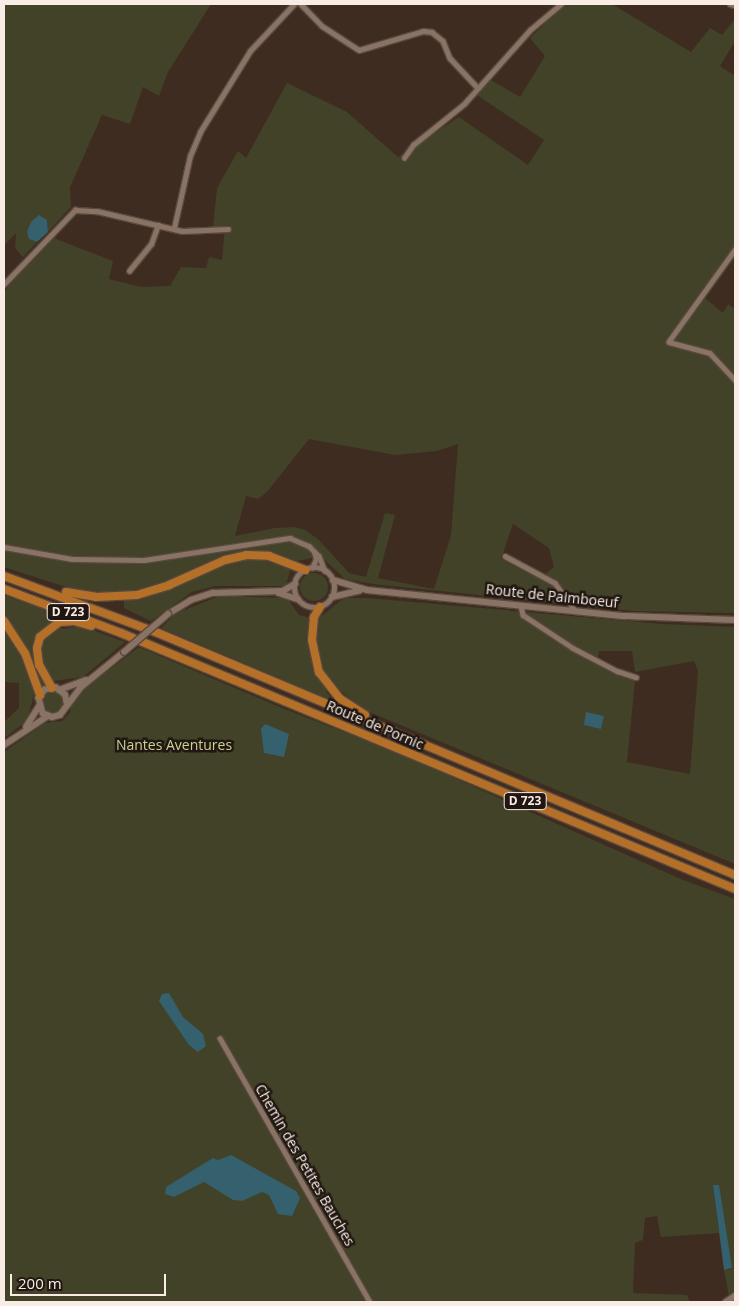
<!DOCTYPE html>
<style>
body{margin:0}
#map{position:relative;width:739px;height:1306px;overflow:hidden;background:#3f2c20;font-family:"Open Sans",sans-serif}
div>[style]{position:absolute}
.green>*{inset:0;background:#414227}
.round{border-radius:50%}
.water>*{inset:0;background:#35606d}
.roads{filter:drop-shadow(1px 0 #59483e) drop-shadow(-1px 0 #59483e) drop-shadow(0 1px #59483e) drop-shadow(0 -1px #59483e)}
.minor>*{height:4.5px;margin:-2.25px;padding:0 2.25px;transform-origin:2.25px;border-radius:2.25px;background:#897365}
.tertiary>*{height:5.5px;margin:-2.75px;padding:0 2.75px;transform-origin:2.75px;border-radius:2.75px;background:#897365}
.tertiary>.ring{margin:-2.75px;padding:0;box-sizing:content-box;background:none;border:5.5px solid #897365;border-radius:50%}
.trunk>*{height:8px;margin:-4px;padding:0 4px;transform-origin:4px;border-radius:4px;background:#b47028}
.bridges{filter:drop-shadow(1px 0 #59483e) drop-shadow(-1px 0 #59483e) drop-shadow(0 1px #59483e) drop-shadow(0 -1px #59483e)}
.tertiary-bridge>*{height:5.5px;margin:-2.75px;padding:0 2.75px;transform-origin:2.75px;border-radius:2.75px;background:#897365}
span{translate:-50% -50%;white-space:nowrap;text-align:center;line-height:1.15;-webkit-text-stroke:5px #201712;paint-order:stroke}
.shield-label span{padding:1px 4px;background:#201712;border:1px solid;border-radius:4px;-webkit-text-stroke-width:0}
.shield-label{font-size:12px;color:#f9ece4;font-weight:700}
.street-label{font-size:14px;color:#f9ece4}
.park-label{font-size:14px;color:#ccd192}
.frame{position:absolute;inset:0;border:5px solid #f9ece4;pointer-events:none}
.scale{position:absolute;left:10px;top:1274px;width:156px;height:22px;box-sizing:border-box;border:2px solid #f9ece4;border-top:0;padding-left:6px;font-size:15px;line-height:18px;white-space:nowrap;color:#f9ece4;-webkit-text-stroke:4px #201712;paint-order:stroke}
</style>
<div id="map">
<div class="green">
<div style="clip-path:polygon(4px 4px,211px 4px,168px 72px,159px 96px,143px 87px,130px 124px,102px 115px,70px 187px,71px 207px,48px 232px,47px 220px,29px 239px,37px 242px,23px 257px,15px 248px,16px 233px,4px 245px)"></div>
<div style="clip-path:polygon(evenodd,565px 4px,612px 4px,691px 52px,710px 28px,722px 35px,735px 19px,735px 41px,720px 66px,735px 76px,735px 245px,700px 294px,723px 313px,728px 304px,735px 309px,735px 613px,633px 611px,373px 584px,345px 579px,325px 560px,311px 558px,298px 561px,290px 570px,286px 586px,215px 586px,192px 592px,151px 621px,124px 608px,124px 593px,75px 590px,4px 567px,4px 291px,51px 237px,113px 261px,109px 279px,141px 287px,170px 286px,181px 267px,206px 268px,209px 257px,222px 260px,225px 227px,213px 227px,217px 188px,238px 151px,246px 158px,287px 83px,347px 112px,398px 157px,459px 117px,528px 165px,544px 140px,477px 95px,491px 80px,520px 97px,545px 56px,530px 38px,565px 4px,309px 439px,395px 455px,437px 451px,458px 444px,451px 535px,434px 589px,378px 578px,395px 515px,385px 513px,366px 577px,349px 573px,318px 539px,305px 530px,294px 527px,275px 528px,235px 536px,246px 496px,258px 499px,267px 492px,309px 439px,565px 4px,513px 524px,549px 548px,554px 567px,539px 579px,501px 559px,513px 524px)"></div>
<div class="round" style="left:300px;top:573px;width:28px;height:28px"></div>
<div style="clip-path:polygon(4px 595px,59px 614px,62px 629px,81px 626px,125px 642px,83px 677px,53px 681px,43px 687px,34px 694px,27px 721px,4px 738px,4px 722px,19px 708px,19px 683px,4px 682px)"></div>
<div style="clip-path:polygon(evenodd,220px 596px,287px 598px,299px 615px,317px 620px,344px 598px,367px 598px,663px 624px,735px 627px,735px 864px,362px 709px,333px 684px,326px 691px,334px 701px,161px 628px,176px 613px,220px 596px,599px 651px,632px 651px,635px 672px,694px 661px,698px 671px,690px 774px,627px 762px,635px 681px,597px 663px,599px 651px)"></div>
<div style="clip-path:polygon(139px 647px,282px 708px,396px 752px,683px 880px,735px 899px,735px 1292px,729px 1296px,724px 1270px,732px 1269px,713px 1186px,719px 1233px,661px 1237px,657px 1216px,645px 1218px,643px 1240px,635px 1243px,633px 1293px,687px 1295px,690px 1302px,4px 1302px,4px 752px,45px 723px,62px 721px,70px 713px,72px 698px)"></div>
<div class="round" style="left:42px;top:691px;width:22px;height:22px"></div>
</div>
<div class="water">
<div style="clip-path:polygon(39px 215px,47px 220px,48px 232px,37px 242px,29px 239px,27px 232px,31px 222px)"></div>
<div style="clip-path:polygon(586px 712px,604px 716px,601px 729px,584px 725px)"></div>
<div style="clip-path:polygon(265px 724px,289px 734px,284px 757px,264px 753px,261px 729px)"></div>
<div style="clip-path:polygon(169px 993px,183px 1017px,203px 1034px,206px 1046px,198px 1052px,189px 1045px,159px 1001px,162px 994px)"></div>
<div style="clip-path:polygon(231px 1155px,296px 1191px,300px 1198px,292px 1216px,278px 1214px,269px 1195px,262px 1192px,242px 1201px,233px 1200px,204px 1182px,174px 1197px,165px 1194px,166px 1187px,213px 1158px,218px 1160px)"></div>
<div style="clip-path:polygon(713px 1185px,719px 1185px,732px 1268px,724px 1270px)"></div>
</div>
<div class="roads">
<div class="minor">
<div style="left:301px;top:4px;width:30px;rotate:46deg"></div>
<div style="left:322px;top:26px;width:44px;rotate:33deg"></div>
<div style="left:359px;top:50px;width:67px;rotate:-16.5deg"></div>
<div style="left:423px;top:31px;width:9px;rotate:6deg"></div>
<div style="left:432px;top:32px;width:14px;rotate:39deg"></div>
<div style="left:443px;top:41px;width:18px;rotate:68deg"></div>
<div style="left:450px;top:58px;width:41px;rotate:47deg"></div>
<div style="left:404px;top:158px;width:16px;rotate:-55deg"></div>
<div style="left:413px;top:145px;width:65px;rotate:-38.8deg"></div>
<div style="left:464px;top:104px;width:99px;rotate:-48.3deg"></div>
<div style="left:530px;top:30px;width:40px;rotate:-40deg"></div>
<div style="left:174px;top:228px;width:74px;rotate:-77.5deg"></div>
<div style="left:190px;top:156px;width:26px;rotate:-67deg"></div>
<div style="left:200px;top:132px;width:95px;rotate:-58.3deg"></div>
<div style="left:250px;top:51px;width:64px;rotate:-46.9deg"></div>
<div style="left:735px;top:250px;width:113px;rotate:125.7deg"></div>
<div style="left:669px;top:342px;width:42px;rotate:15deg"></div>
<div style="left:710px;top:353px;width:37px;rotate:47deg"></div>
<div style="left:129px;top:271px;width:35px;rotate:-51deg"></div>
<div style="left:151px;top:244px;width:20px;rotate:-70deg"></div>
<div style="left:4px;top:284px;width:103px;rotate:-46.2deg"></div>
<div style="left:75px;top:210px;width:22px;rotate:3deg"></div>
<div style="left:97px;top:211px;width:87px;rotate:13.2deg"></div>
<div style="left:182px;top:231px;width:46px;rotate:-2.5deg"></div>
<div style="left:4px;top:547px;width:69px;rotate:10deg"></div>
<div style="left:72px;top:559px;width:72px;rotate:0.8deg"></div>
<div style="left:144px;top:560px;width:148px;rotate:-8.6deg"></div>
<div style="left:290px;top:538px;width:21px;rotate:23deg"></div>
<div style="left:309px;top:546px;width:14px;rotate:45deg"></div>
<div style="left:319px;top:556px;width:16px;rotate:68deg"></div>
<div style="left:505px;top:556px;width:57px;rotate:28.4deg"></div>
<div style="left:555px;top:583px;width:34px;rotate:54deg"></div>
<div style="left:312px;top:568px;width:10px;rotate:-66deg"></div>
<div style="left:316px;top:559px;width:7px;rotate:-106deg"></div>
<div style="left:521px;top:606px;width:9px;rotate:77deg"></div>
<div style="left:523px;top:615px;width:60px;rotate:33.4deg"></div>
<div style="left:573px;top:648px;width:50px;rotate:27.6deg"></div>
<div style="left:617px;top:671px;width:20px;rotate:18deg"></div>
<div style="left:220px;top:1038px;width:304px;rotate:60.4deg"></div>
</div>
<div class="tertiary">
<div style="left:731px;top:4px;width:4px;rotate:14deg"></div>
<div class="ring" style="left:295px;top:568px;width:34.5px;height:34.5px"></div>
<div style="left:333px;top:580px;width:35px;rotate:16deg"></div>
<div style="left:367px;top:590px;width:259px;rotate:5.8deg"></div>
<div style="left:625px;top:616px;width:110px;rotate:2.1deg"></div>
<div style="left:279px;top:593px;width:20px;rotate:18deg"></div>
<div style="left:332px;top:597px;width:28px;rotate:-13deg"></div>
<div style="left:168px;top:614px;width:27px;rotate:-31deg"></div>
<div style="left:191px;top:600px;width:23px;rotate:-18deg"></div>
<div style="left:213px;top:593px;width:70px;rotate:-1.6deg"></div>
<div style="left:283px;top:591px;width:14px;rotate:-30deg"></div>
<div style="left:59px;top:690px;width:29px;rotate:-20deg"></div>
<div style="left:67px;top:705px;width:10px;rotate:-101deg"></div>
<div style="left:65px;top:695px;width:11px;rotate:-142deg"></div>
<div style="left:56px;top:688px;width:11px;rotate:170deg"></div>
<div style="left:45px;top:690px;width:10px;rotate:127deg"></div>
<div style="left:39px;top:698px;width:16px;rotate:75deg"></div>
<div style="left:43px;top:713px;width:10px;rotate:24deg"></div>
<div style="left:52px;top:717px;width:8px;rotate:-14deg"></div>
<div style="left:60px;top:715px;width:34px;rotate:-53deg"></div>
<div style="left:80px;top:688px;width:57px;rotate:-39.3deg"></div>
<div style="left:26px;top:727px;width:25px;rotate:-58deg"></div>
<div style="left:4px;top:745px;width:53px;rotate:-33.4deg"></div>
<div style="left:726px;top:1302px;width:11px;rotate:-34deg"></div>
</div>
<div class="trunk">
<div style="left:4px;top:576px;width:164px;rotate:20.3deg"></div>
<div style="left:158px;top:633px;width:626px;rotate:22.75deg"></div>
<div style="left:4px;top:589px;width:125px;rotate:20.6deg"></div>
<div style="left:121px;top:633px;width:665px;rotate:22.63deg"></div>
<div style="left:66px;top:592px;width:30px;rotate:9deg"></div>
<div style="left:96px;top:597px;width:41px;rotate:-2.8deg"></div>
<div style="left:137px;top:595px;width:34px;rotate:-17deg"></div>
<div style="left:169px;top:585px;width:61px;rotate:-24.1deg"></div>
<div style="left:225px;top:560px;width:22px;rotate:-13deg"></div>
<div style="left:246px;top:555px;width:23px;rotate:2deg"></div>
<div style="left:269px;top:556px;width:39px;rotate:21deg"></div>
<div style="left:320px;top:607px;width:12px;rotate:121deg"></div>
<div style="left:314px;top:617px;width:23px;rotate:95deg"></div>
<div style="left:312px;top:640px;width:33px;rotate:78deg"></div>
<div style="left:319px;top:672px;width:33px;rotate:52deg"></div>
<div style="left:339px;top:698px;width:31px;rotate:33deg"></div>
<div style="left:4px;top:621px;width:38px;rotate:57deg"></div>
<div style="left:25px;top:653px;width:45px;rotate:70.3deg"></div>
<div style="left:52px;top:688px;width:26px;rotate:-119deg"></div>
<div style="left:39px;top:665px;width:17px;rotate:-97deg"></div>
<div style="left:37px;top:648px;width:11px;rotate:-75deg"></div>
<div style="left:40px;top:637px;width:24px;rotate:-38deg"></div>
<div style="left:59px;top:622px;width:15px;rotate:-4deg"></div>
<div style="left:74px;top:621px;width:18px;rotate:16deg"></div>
</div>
</div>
<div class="bridges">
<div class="tertiary-bridge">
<div style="left:124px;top:652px;width:58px;rotate:-40.8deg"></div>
</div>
</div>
<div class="shield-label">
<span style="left:68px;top:612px">D 723</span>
<span style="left:525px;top:801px">D 723</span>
</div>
<div class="street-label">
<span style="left:552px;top:596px;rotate:6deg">Route de Paimboeuf</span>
<span style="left:375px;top:725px;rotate:23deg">Route de Pornic</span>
<span style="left:305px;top:1165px;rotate:60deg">Chemin des Petites Bauches</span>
</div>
<div class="park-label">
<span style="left:174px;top:745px">Nantes Aventures</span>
</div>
<div class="frame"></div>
<div class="scale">200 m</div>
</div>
